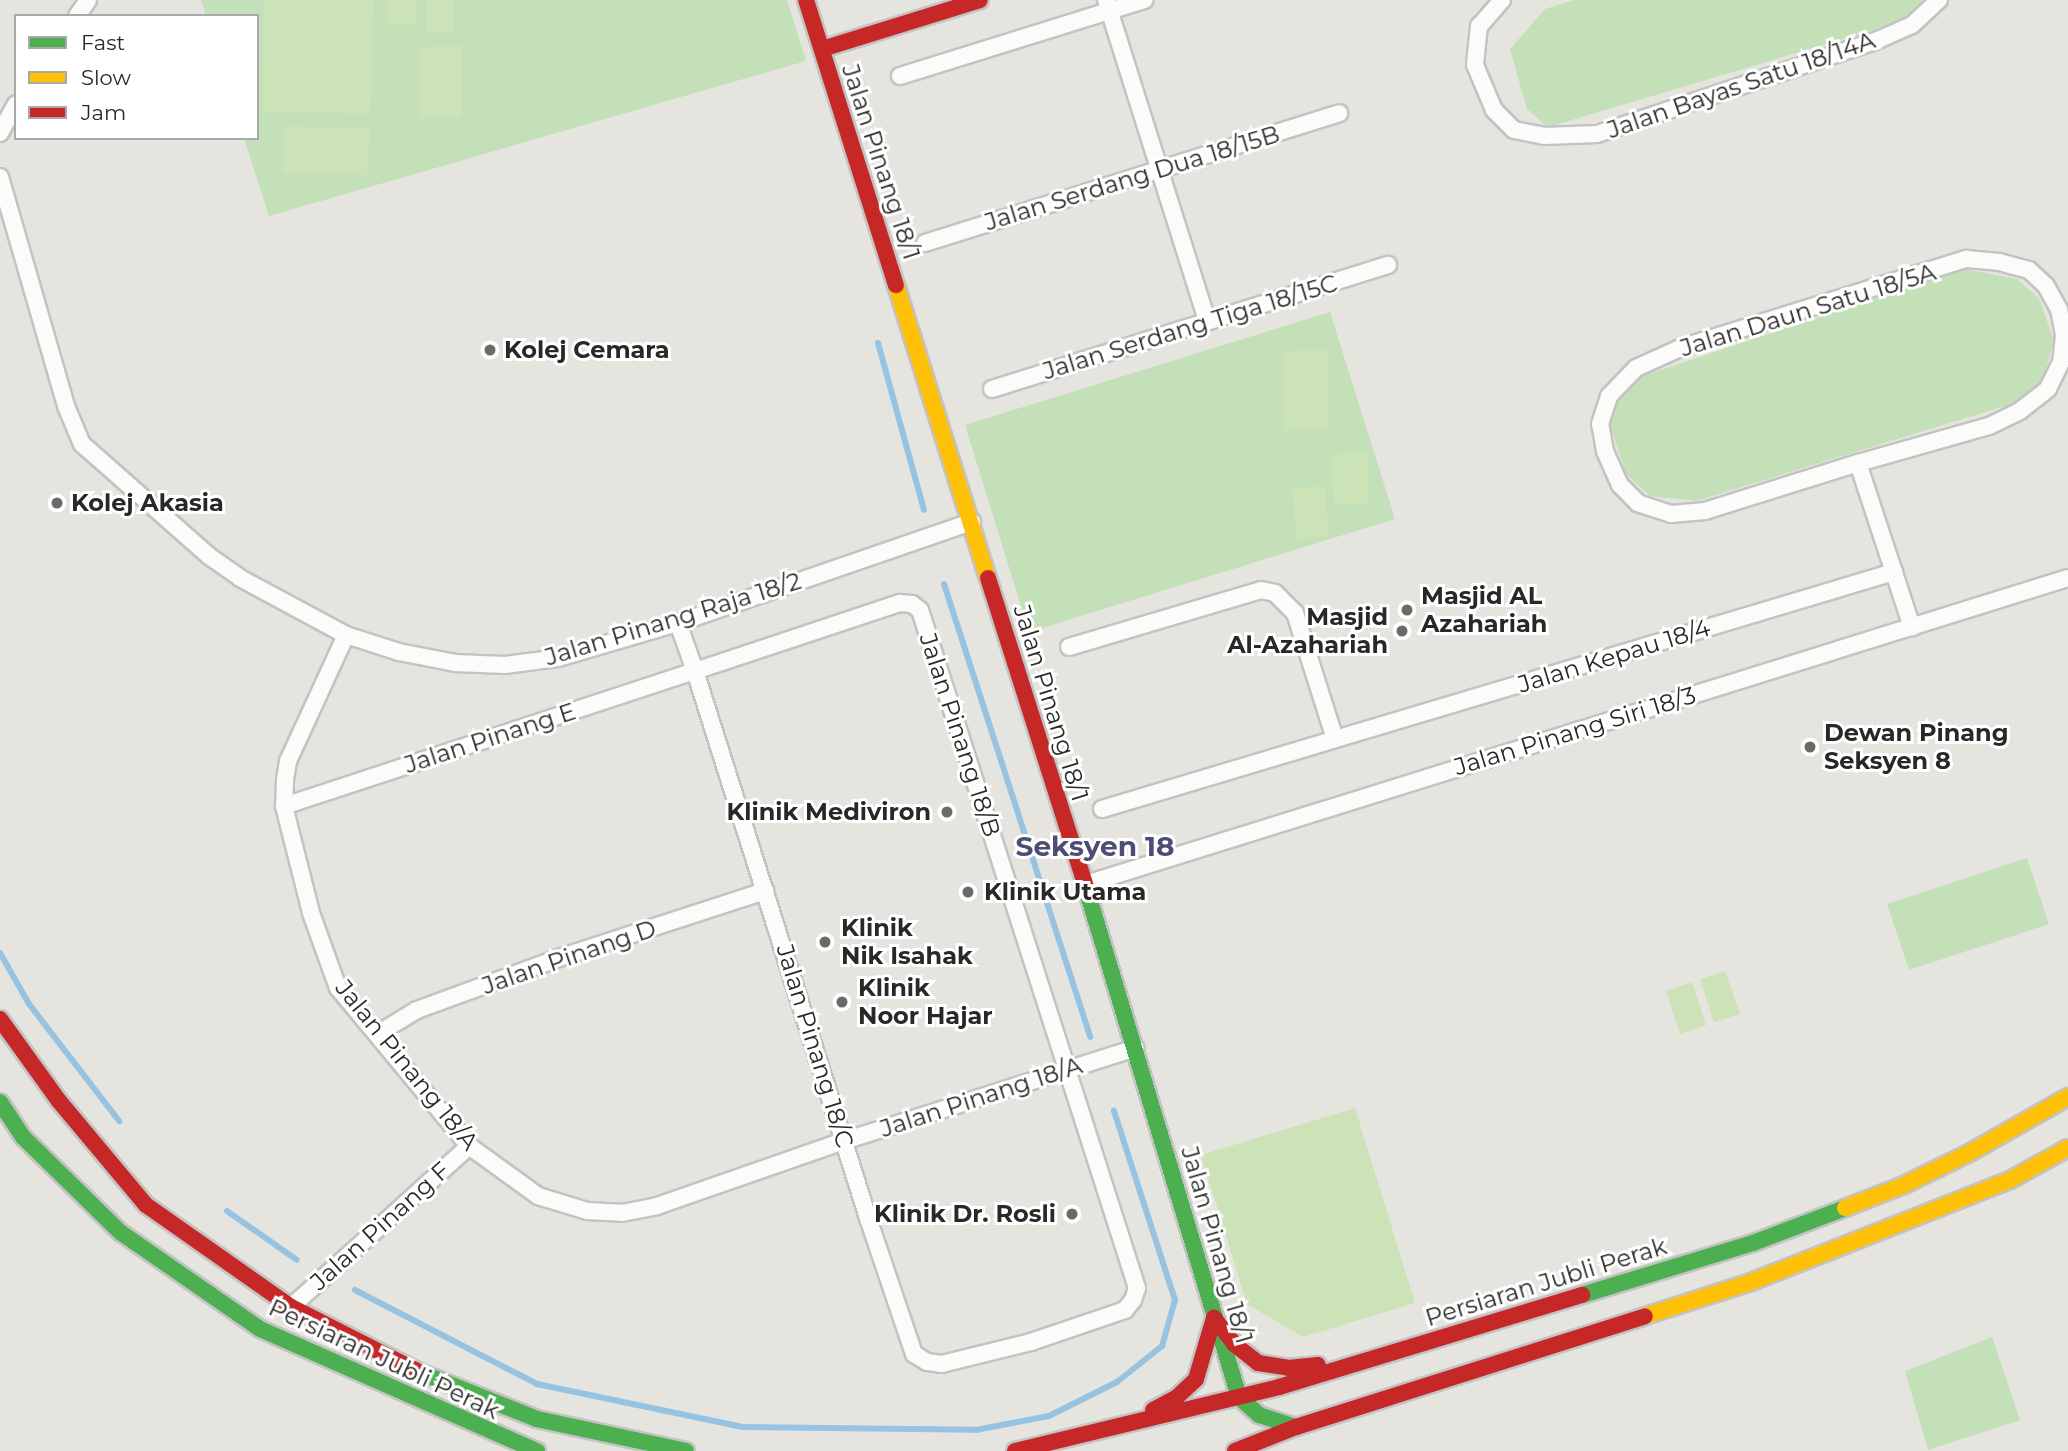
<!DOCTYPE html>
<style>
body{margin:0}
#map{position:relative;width:2068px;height:1451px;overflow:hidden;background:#e6e4de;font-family:Montserrat,sans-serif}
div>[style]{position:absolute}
.green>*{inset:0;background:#c3e0b9}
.pitch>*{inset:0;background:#cce3b7}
.stream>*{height:6px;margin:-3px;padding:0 3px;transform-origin:3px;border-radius:3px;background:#97c3e2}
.roads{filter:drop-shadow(2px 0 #c4c3c3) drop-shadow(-2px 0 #c4c3c3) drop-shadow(0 2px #c4c3c3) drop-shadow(0 -2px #c4c3c3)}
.street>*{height:16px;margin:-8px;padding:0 8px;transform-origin:8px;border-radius:8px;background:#fbfbfa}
.fast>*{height:16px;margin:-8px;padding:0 8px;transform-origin:8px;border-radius:8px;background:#4caf50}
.slow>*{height:16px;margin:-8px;padding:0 8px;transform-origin:8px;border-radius:8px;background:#ffc107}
.jam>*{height:16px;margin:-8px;padding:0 8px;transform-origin:8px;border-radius:8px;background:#c62828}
.dots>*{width:19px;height:19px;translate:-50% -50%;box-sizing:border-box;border:4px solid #fff;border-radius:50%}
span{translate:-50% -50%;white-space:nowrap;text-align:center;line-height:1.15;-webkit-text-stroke:6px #fff;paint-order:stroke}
.street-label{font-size:24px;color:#282828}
.poi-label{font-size:24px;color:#282828;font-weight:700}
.left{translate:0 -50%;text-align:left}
.right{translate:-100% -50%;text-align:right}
.quarter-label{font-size:28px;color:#4c4d74;font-weight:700}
.legend{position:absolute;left:14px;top:14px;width:245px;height:126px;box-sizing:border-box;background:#fff;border:2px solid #a9a9a9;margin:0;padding:9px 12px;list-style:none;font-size:21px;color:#282828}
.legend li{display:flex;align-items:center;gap:14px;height:35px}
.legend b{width:35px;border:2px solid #a9a9a9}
</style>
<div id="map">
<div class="green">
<div style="clip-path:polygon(201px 0,787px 0,806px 61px,269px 216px,244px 138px,257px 138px,257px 16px,206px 16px)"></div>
<div style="clip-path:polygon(1574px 0,1923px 0,1901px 22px,1548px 127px,1527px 109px,1510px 49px,1545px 9px)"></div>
<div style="clip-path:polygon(1964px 269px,2017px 279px,2039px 298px,2054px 341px,2042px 382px,2018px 402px,1696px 501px,1650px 496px,1626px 474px,1610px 425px,1618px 400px,1640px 377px)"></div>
<div style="clip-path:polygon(1330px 312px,1395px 519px,1029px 632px,965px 425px)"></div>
<div style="clip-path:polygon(2027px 858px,2049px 924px,1909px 970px,1887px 904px)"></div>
<div style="clip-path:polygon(1992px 1337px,2020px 1420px,1928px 1450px,1905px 1371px)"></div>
</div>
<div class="pitch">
<div style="clip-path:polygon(265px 0,374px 0,370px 114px,262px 111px)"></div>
<div style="clip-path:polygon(388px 0,416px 0,415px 25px,387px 24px)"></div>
<div style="clip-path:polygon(426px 0,454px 0,454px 33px,426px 32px)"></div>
<div style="clip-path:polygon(462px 46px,462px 117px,419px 118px,419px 47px)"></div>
<div style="clip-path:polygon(285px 126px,370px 129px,368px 175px,283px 172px)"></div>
<div style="clip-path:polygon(1329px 350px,1329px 430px,1284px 430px,1283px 351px)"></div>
<div style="clip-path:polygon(1367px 453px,1369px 504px,1334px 505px,1332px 454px)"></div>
<div style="clip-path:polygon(1325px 486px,1328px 536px,1296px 539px,1293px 488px)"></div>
<div style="clip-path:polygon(1725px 971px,1740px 1014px,1714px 1022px,1700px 979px)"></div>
<div style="clip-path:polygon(1692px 982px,1706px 1025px,1680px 1034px,1666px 991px)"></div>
<div style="clip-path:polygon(1355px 1108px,1415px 1303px,1303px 1337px,1247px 1304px,1201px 1155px)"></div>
</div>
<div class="stream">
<div style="left:878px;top:343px;width:173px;rotate:74.6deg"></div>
<div style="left:944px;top:584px;width:476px;rotate:72.1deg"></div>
<div style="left:0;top:953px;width:59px;rotate:60.4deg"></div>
<div style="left:29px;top:1004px;width:148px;rotate:52.4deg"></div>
<div style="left:227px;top:1211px;width:85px;rotate:35deg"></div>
<div style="left:355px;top:1290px;width:205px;rotate:27.3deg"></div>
<div style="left:537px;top:1384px;width:209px;rotate:11.8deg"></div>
<div style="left:742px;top:1427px;width:234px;rotate:0.7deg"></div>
<div style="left:976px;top:1430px;width:74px;rotate:-10.9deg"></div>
<div style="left:1049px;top:1416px;width:76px;rotate:-26.6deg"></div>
<div style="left:1117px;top:1382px;width:58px;rotate:-38.7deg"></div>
<div style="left:1162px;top:1346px;width:48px;rotate:-74.2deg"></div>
<div style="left:1175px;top:1300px;width:199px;rotate:-107.9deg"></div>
</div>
<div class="roads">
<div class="street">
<div style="left:1106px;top:0;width:337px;rotate:72.5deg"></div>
<div style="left:1502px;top:0;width:35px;rotate:131deg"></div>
<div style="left:1479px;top:26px;width:39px;rotate:96deg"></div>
<div style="left:1475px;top:65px;width:49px;rotate:67.1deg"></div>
<div style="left:1494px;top:110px;width:28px;rotate:45deg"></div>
<div style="left:1514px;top:130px;width:31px;rotate:11deg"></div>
<div style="left:1544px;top:136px;width:53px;rotate:-2.2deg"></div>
<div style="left:1597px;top:134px;width:296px;rotate:-18.5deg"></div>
<div style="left:1878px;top:40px;width:37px;rotate:-24deg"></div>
<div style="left:1912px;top:25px;width:37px;rotate:-43deg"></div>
<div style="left:77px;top:16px;width:19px;rotate:-55deg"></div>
<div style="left:900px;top:76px;width:256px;rotate:-17.3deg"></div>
<div style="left:0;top:133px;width:33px;rotate:-61deg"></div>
<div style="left:0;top:177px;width:238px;rotate:73.9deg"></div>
<div style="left:66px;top:406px;width:41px;rotate:67.2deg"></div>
<div style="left:82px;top:444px;width:169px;rotate:41.4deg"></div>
<div style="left:209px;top:556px;width:38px;rotate:35deg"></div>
<div style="left:240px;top:578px;width:120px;rotate:28.3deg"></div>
<div style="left:346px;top:635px;width:56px;rotate:17.8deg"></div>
<div style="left:399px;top:652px;width:57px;rotate:11.1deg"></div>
<div style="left:455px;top:663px;width:50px;rotate:2.3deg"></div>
<div style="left:505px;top:665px;width:53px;rotate:-7.5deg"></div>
<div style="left:558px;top:658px;width:125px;rotate:-16.3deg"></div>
<div style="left:678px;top:623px;width:311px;rotate:-19deg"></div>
<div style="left:925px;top:243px;width:434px;rotate:-17.4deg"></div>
<div style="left:1966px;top:259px;width:33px;rotate:5deg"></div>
<div style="left:1999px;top:262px;width:31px;rotate:15deg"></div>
<div style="left:2029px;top:270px;width:23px;rotate:43deg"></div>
<div style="left:2046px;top:286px;width:26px;rotate:61deg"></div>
<div style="left:2059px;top:309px;width:26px;rotate:79deg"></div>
<div style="left:2064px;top:335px;width:27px;rotate:96deg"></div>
<div style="left:2061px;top:362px;width:30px;rotate:116deg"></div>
<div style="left:2048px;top:389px;width:36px;rotate:142deg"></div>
<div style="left:2020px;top:411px;width:34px;rotate:154deg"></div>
<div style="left:1989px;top:426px;width:136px;rotate:164.2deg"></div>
<div style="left:1858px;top:463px;width:160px;rotate:162.6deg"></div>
<div style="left:1705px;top:511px;width:34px;rotate:175deg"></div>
<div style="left:1671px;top:514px;width:35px;rotate:-162deg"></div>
<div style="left:1638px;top:503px;width:25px;rotate:-135deg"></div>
<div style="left:1620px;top:485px;width:37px;rotate:-114deg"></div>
<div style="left:1605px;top:451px;width:27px;rotate:-100deg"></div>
<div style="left:1600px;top:424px;width:29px;rotate:-72deg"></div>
<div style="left:1609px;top:396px;width:39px;rotate:-46deg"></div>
<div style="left:1636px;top:368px;width:48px;rotate:-24.4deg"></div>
<div style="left:1680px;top:348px;width:300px;rotate:-17.3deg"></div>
<div style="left:992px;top:389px;width:415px;rotate:-17.4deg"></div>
<div style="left:1858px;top:463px;width:173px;rotate:71.8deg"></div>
<div style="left:346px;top:635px;width:139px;rotate:114.7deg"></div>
<div style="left:288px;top:761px;width:20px;rotate:99deg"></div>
<div style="left:285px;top:781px;width:25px;rotate:92deg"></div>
<div style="left:284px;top:806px;width:110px;rotate:75.8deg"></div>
<div style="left:311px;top:913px;width:80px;rotate:70.2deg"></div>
<div style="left:338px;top:988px;width:205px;rotate:50.3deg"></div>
<div style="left:469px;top:1146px;width:85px;rotate:35.9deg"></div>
<div style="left:538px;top:1196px;width:51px;rotate:17deg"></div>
<div style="left:587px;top:1211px;width:35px;rotate:3deg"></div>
<div style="left:622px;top:1213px;width:36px;rotate:-11deg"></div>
<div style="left:657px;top:1206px;width:198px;rotate:-19.2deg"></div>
<div style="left:844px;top:1141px;width:306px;rotate:-17.7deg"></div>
<div style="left:1069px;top:647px;width:200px;rotate:-16.5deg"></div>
<div style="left:1261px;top:590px;width:14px;rotate:12deg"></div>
<div style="left:1275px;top:593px;width:28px;rotate:45deg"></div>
<div style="left:1295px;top:613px;width:132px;rotate:72.4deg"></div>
<div style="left:284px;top:806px;width:433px;rotate:-18.2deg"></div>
<div style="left:695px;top:671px;width:216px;rotate:-18.4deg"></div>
<div style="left:900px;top:603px;width:12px;rotate:5deg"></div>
<div style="left:912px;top:604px;width:10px;rotate:37deg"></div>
<div style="left:920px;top:610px;width:712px;rotate:72.25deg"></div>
<div style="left:1137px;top:1288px;width:13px;rotate:108deg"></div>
<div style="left:1133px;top:1300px;width:13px;rotate:129deg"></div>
<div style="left:1125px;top:1310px;width:99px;rotate:161.2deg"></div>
<div style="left:1031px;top:1342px;width:92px;rotate:166.1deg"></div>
<div style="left:942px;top:1364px;width:15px;rotate:-172deg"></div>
<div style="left:927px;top:1362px;width:15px;rotate:-148deg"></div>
<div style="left:914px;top:1354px;width:144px;rotate:-108.7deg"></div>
<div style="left:868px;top:1218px;width:574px;rotate:-107.55deg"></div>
<div style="left:695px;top:671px;width:51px;rotate:-109.5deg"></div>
<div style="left:1102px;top:809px;width:827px;rotate:-16.66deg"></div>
<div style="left:1083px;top:885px;width:1032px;rotate:-17.31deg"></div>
<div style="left:379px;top:1033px;width:44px;rotate:-31.2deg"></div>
<div style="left:417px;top:1010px;width:151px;rotate:-20.1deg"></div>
<div style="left:559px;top:958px;width:217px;rotate:-18deg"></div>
<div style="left:291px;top:1307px;width:240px;rotate:-42.1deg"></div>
</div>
<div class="fast">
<div style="left:1087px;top:891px;width:528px;rotate:73.28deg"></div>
<div style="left:1239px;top:1397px;width:27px;rotate:42deg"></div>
<div style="left:1259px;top:1415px;width:39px;rotate:18deg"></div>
<div style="left:0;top:1102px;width:42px;rotate:56.7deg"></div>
<div style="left:23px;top:1137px;width:136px;rotate:44.4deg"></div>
<div style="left:120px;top:1232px;width:170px;rotate:34.7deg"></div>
<div style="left:260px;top:1329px;width:303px;rotate:23.8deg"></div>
<div style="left:1582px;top:1295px;width:179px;rotate:-16.9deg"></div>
<div style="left:1753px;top:1243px;width:98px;rotate:-20.8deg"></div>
<div style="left:419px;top:1372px;width:127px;rotate:21.7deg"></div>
<div style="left:537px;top:1419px;width:152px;rotate:12.1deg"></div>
</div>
<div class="slow">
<div style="left:896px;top:285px;width:307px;rotate:72.6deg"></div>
<div style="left:1845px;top:1208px;width:63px;rotate:-21.3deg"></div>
<div style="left:1904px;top:1185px;width:75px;rotate:-26.2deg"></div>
<div style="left:1971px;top:1152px;width:112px;rotate:-29.6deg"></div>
<div style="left:1645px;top:1316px;width:111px;rotate:-17.8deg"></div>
<div style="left:1751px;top:1282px;width:278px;rotate:-21.5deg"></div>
<div style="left:2010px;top:1180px;width:66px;rotate:-28.9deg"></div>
</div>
<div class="jam">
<div style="left:806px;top:0;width:299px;rotate:72.5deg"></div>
<div style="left:822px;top:49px;width:165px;rotate:-17.2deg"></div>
<div style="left:988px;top:578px;width:328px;rotate:72.4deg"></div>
<div style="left:0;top:1019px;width:101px;rotate:54.3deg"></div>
<div style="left:59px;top:1101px;width:136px;rotate:50.1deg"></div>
<div style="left:146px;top:1205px;width:177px;rotate:35.1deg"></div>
<div style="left:291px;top:1307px;width:144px;rotate:26.9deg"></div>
<div style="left:1214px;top:1318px;width:33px;rotate:52deg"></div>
<div style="left:1234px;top:1344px;width:31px;rotate:38deg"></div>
<div style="left:1258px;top:1363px;width:30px;rotate:9deg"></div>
<div style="left:1288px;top:1368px;width:30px;rotate:-6deg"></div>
<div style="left:1153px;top:1410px;width:27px;rotate:-28deg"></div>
<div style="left:1177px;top:1397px;width:26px;rotate:-43deg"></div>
<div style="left:1196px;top:1379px;width:64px;rotate:-73.6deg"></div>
<div style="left:1015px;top:1451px;width:272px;rotate:-13.6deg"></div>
<div style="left:1279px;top:1387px;width:317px;rotate:-16.9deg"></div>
<div style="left:1235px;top:1451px;width:66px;rotate:-21.5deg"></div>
<div style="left:1296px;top:1427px;width:366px;rotate:-17.6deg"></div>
</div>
</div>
<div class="dots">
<div style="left:490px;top:350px;background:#6a6a68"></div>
<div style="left:57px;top:503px;background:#6a6a68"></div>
<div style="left:1407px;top:610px;background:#6a6a68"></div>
<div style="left:1402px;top:631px;background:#6a6a68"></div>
<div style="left:1810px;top:747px;background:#6a6a68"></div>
<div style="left:947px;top:812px;background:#6a6a68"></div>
<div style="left:968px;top:892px;background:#6a6a68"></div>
<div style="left:825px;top:942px;background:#6a6a68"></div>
<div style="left:842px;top:1002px;background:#6a6a68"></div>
<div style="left:1072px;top:1214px;background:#6a6a68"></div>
</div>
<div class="street-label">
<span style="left:1741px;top:85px;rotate:-19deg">Jalan Bayas Satu 18/14A</span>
<span style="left:881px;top:162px;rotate:72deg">Jalan Pinang 18/1</span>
<span style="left:1132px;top:178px;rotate:-17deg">Jalan Serdang Dua 18/15B</span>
<span style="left:1808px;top:310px;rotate:-17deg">Jalan Daun Satu 18/5A</span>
<span style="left:1190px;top:327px;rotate:-17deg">Jalan Serdang Tiga 18/15C</span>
<span style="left:673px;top:619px;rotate:-17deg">Jalan Pinang Raja 18/2</span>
<span style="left:1614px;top:656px;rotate:-17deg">Jalan Kepau 18/4</span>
<span style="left:1051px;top:703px;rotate:73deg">Jalan Pinang 18/1</span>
<span style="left:1575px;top:731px;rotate:-17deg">Jalan Pinang Siri 18/3</span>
<span style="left:960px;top:735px;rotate:72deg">Jalan Pinang 18/B</span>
<span style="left:490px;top:738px;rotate:-18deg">Jalan Pinang E</span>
<span style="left:569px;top:957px;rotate:-19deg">Jalan Pinang D</span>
<span style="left:815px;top:1046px;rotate:73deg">Jalan Pinang 18/C</span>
<span style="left:407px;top:1065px;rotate:51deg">Jalan Pinang 18/A</span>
<span style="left:981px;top:1097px;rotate:-18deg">Jalan Pinang 18/A</span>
<span style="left:380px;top:1226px;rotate:-42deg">Jalan Pinang F</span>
<span style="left:1217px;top:1245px;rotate:74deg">Jalan Pinang 18/1</span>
<span style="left:1546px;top:1282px;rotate:-17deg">Persiaran Jubli Perak</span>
<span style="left:384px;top:1359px;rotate:25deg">Persiaran Jubli Perak</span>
</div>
<div class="poi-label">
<span class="left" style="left:504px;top:350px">Kolej Cemara</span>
<span class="left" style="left:71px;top:503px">Kolej Akasia</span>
<span class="left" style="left:1421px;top:610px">Masjid AL<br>Azahariah</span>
<span class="right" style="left:1388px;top:631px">Masjid<br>Al-Azahariah</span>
<span class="left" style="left:1824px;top:747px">Dewan Pinang<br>Seksyen 8</span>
<span class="right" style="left:931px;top:812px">Klinik Mediviron</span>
<span class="left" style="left:984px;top:892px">Klinik Utama</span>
<span class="left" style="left:841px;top:942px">Klinik<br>Nik Isahak</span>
<span class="left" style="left:858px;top:1002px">Klinik<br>Noor Hajar</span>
<span class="right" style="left:1056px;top:1214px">Klinik Dr. Rosli</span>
</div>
<div class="quarter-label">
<span style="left:1095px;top:846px">Seksyen 18</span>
</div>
<ul class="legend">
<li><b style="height:9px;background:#4caf50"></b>Fast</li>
<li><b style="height:9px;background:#ffc107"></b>Slow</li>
<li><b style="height:9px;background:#c62828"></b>Jam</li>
</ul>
</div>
